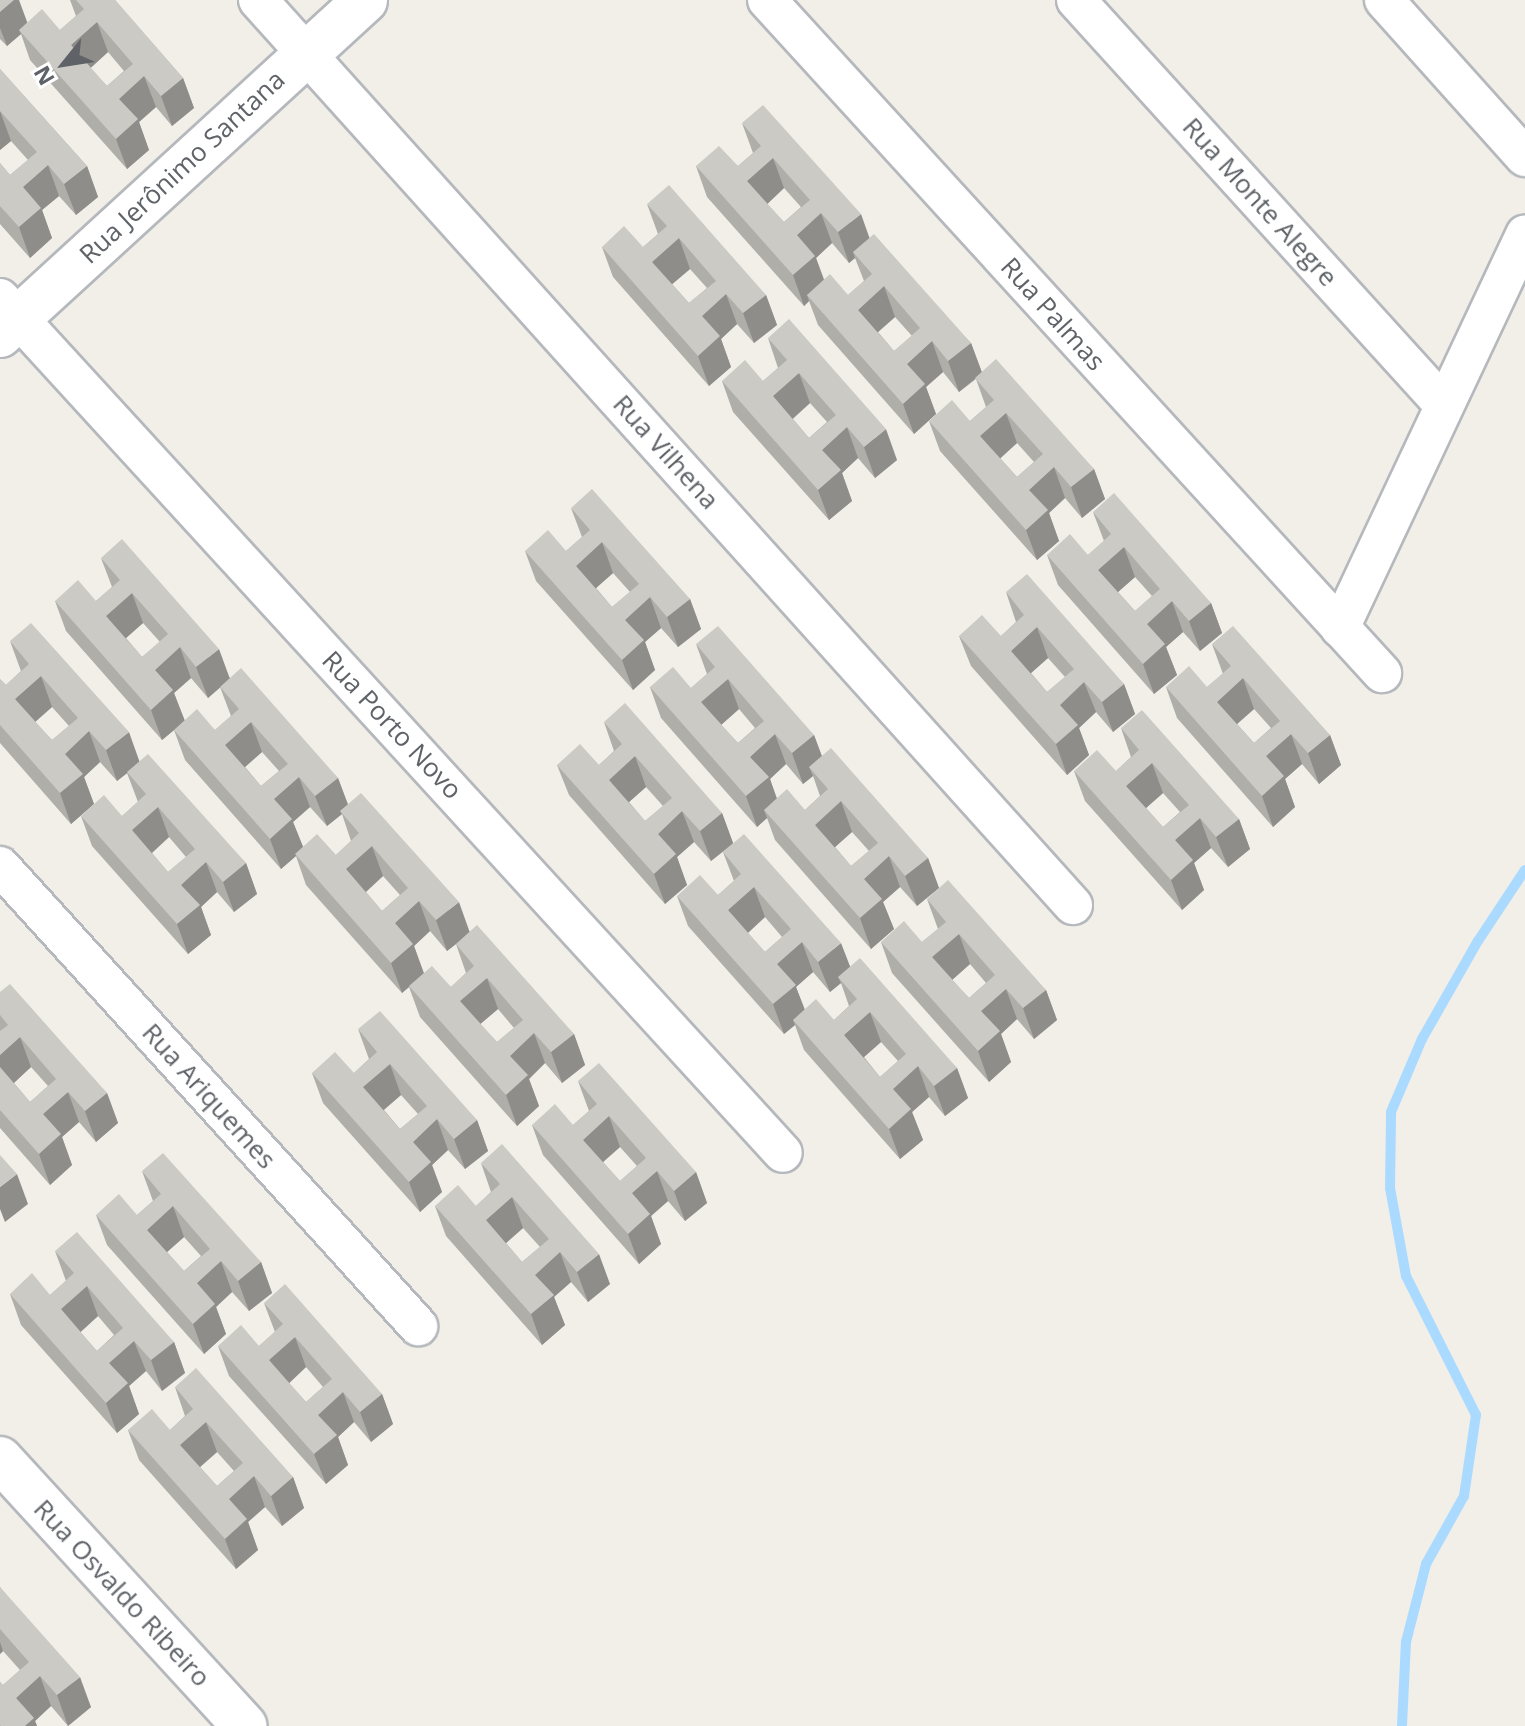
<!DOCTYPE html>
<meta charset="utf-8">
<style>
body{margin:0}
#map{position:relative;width:1525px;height:1726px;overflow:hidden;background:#f1efe8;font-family:"Open Sans",sans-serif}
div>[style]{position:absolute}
.stream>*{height:10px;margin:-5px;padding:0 5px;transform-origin:5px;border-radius:5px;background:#aadaff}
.roads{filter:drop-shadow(2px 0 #b5b8bc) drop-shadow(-2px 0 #b5b8bc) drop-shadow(0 2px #b5b8bc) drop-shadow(0 -2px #b5b8bc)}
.minor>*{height:38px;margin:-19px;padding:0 19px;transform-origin:19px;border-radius:19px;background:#fff}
.tertiary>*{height:44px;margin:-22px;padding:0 22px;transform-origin:22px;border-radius:22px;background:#fff}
.wall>*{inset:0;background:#afaea9}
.shaded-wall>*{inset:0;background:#8f8d8a}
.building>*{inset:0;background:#cccac5}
span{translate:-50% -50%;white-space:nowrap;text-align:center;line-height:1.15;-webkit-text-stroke:6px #fff;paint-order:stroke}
.street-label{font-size:26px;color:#5f6368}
.north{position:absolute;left:24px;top:24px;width:80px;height:80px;-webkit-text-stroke:6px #fff;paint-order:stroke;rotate:240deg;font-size:22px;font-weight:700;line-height:32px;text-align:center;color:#5f6368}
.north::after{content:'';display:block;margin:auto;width:28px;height:36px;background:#5f6368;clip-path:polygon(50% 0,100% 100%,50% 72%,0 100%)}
</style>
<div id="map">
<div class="stream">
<div style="left:1402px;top:1726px;width:84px;rotate:-87.3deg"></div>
<div style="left:1406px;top:1642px;width:81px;rotate:-75.6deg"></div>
<div style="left:1426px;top:1564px;width:78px;rotate:-60.8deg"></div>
<div style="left:1464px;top:1496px;width:82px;rotate:-81.6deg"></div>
<div style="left:1476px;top:1415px;width:156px;rotate:-116.7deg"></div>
<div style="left:1406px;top:1276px;width:89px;rotate:-100.3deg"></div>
<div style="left:1390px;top:1188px;width:76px;rotate:-89.2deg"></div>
<div style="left:1391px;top:1112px;width:79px;rotate:-67deg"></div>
<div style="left:1422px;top:1039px;width:113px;rotate:-60.3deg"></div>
<div style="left:1478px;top:941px;width:85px;rotate:-56.5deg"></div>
</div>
<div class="roads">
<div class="minor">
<div style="left:258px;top:0;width:1218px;rotate:48deg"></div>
<div style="left:767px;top:0;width:912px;rotate:47.58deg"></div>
<div style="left:1076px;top:0;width:546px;rotate:47.75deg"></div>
<div style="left:1384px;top:0;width:211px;rotate:48.1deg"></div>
<div style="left:0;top:298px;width:1159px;rotate:47.52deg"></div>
<div style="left:1340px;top:628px;width:435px;rotate:-64.8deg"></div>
<div style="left:0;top:866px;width:622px;rotate:47.74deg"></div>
</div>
<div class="tertiary">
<div style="left:0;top:335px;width:495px;rotate:-42.5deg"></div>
<div style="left:0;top:1459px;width:362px;rotate:47.5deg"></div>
</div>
</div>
<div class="wall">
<div style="clip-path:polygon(evenodd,0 0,27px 23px,60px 30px,76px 16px,70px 0,115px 0,183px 78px,194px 108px,172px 126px,156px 107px,139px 122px,149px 150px,127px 169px,30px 60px,21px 34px,7px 46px,0 39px,0 0,108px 52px,124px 71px,107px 86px,90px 68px,108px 52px)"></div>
<div style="clip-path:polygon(0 69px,87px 166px,98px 197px,76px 215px,59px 196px,42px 210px,52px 238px,30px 258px,0 224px,0 163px,10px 175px,28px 160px,11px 141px,0 150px)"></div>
<div style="clip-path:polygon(evenodd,742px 123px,869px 238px,971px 343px,982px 372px,1094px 469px,1105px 499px,1082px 518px,1065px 498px,1049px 513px,1059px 541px,1037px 560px,940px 451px,929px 421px,970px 421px,986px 407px,976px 379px,959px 392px,943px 372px,926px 387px,936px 414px,914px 434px,818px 325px,809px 301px,804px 306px,707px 197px,696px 166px,738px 166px,753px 153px,742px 123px,784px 188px,801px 207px,784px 222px,767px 204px,784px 188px,742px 123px,832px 243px,849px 263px,855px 258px,864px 281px,848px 295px,824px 279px,816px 258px,832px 243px,742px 123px,895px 317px,912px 336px,894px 351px,878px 332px,895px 317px,742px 123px,1017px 443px,1034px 462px,1017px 477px,1000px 458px,1017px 443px)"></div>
<div style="clip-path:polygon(evenodd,647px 204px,766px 295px,777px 325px,754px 343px,737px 324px,721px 339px,731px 367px,709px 386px,613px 277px,602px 247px,643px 247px,658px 234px,647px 204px,690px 269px,707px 288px,689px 303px,672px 284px,690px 269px)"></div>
<div style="clip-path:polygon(evenodd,768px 338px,897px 460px,875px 478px,858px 458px,842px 473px,852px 501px,829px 520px,733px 412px,722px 381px,763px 381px,778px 368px,768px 338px,810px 403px,827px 422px,809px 438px,793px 419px,810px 403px)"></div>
<div style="clip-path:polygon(evenodd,571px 508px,690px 599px,701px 629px,678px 647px,661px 628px,645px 642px,655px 670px,633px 690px,536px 581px,525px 551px,566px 551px,582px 537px,571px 508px,613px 573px,630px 592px,612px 607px,596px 588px,613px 573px)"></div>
<div style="clip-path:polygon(evenodd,1093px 512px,1211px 603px,1222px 633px,1200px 651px,1183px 632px,1166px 647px,1177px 675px,1154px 694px,1058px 585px,1047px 555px,1088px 555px,1104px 541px,1093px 512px,1135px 577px,1152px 596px,1135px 611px,1118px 592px,1135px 577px)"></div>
<div style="clip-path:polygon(evenodd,101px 558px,338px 778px,348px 804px,469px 931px,574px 1034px,585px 1065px,562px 1083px,545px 1063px,529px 1079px,539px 1106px,517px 1126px,420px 1017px,409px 987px,402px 993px,306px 885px,296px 856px,281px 869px,185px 760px,174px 730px,162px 740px,66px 631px,55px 601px,96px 601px,112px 587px,101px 558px,143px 623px,160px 642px,142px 657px,126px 638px,143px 623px,101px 558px,191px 678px,208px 698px,220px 687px,231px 716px,215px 730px,184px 720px,174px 693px,191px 678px,101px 558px,262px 752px,279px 771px,261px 786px,245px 767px,262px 752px,101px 558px,310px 807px,327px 826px,342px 814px,351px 841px,336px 855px,303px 847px,293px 822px,310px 807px,101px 558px,383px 876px,400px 895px,382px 911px,366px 892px,383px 876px,101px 558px,430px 931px,447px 951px,456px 944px,466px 973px,451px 987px,424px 973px,414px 946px,430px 931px,101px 558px,498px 1009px,514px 1028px,497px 1042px,480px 1024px,498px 1009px)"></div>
<div style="clip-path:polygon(evenodd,1006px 592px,1124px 684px,1135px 714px,1113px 732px,1096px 712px,1079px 728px,1089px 755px,1067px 775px,971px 666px,959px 636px,1001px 636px,1016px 622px,1006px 592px,1048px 658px,1065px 677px,1047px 692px,1031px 673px,1048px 658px)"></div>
<div style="clip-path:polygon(evenodd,10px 641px,139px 762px,246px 863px,257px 894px,234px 912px,217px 892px,201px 907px,211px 935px,188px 954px,92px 846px,81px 816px,122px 816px,138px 802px,127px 773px,117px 781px,100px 762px,84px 777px,94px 804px,71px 824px,0 743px,0 679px,6px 685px,21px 671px,10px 641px,52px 707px,69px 726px,52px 740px,35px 722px,52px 707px,10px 641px,169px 837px,186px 857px,168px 872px,152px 853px,169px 837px)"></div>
<div style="clip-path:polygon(evenodd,696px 644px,814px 735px,822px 756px,928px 858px,939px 888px,917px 906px,900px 887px,883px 902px,894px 929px,871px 949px,775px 840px,767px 818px,757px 827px,661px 718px,650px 687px,691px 688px,707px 674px,696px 644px,739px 709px,755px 728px,738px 743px,721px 725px,739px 709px,696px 644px,786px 764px,803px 784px,813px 776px,820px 796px,805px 810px,776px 798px,770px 779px,786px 764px,696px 644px,852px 832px,869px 851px,851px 866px,835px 847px,852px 832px)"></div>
<div style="clip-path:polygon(evenodd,1212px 644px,1330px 735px,1341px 765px,1319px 784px,1302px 764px,1285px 779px,1295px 807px,1273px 827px,1177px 718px,1166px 687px,1207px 687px,1223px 674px,1212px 644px,1254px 709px,1271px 728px,1254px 743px,1237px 724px,1254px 709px)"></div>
<div style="clip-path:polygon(evenodd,604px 722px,722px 813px,733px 843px,850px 967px,957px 1068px,968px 1098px,945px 1116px,929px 1097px,912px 1112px,923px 1140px,900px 1159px,804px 1050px,795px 1025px,784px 1034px,688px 926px,677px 896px,718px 895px,734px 881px,723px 852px,733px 844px,711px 861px,694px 842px,677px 857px,687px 885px,665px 904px,569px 795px,557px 765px,599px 765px,614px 751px,604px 722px,646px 787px,663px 806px,645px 821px,629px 802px,646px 787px,604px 722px,765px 917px,782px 937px,765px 952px,748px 933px,765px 917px,604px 722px,813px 972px,830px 992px,841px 983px,849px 1006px,834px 1020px,804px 1009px,796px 987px,813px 972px,604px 722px,881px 1042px,898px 1061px,880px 1077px,864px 1057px,881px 1042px)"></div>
<div style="clip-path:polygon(evenodd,1121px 728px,1239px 819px,1250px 849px,1228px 867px,1211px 848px,1194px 863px,1204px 890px,1182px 910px,1085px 801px,1074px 771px,1116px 771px,1131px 757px,1121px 728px,1163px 793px,1180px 812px,1163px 827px,1146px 808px,1163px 793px)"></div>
<div style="clip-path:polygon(evenodd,927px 899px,1046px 990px,1057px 1020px,1034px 1039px,1017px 1019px,1001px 1034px,1011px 1062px,989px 1082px,892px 973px,881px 942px,922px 942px,938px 929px,927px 899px,970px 964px,986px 983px,969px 998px,952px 980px,970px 964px)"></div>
<div style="clip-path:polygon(evenodd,0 992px,107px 1093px,118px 1123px,96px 1142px,79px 1122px,62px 1137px,72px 1165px,50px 1185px,0 1128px,0 992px,31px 1067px,48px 1086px,30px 1102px,14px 1083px,31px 1067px)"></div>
<div style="clip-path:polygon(evenodd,358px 1029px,477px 1120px,488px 1151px,465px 1169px,448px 1150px,432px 1165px,442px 1192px,420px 1212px,323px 1103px,312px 1073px,354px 1073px,369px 1059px,358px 1029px,401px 1095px,418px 1114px,400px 1129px,384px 1110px,401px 1095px)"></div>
<div style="clip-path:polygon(evenodd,578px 1081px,696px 1172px,707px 1203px,685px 1221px,668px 1201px,651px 1216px,661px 1244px,639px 1264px,543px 1155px,532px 1125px,573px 1125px,589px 1111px,578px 1081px,620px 1147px,637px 1166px,620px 1181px,603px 1162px,620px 1147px)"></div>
<div style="clip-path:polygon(evenodd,481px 1163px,610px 1284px,588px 1302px,571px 1282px,554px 1297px,565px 1325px,542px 1345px,446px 1236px,435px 1206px,476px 1206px,491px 1192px,481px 1163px,523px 1228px,540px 1247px,522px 1262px,506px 1243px,523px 1228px)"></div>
<div style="clip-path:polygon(evenodd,142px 1171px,261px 1262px,272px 1293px,249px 1311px,232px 1292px,216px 1307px,226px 1334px,204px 1354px,107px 1245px,96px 1215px,137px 1215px,153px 1201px,142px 1171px,184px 1237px,201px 1256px,184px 1271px,167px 1252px,184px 1237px)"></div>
<div style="clip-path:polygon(evenodd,55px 1251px,174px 1342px,185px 1373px,162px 1391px,146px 1371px,129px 1386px,139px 1414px,117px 1433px,21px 1325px,10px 1294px,50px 1295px,66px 1281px,55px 1251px,98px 1316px,114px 1335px,97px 1351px,80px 1332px,98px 1316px)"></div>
<div style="clip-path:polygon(evenodd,264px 1303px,382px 1394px,393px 1424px,371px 1442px,354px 1422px,338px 1437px,348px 1465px,326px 1484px,229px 1376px,218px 1346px,259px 1346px,275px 1332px,264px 1303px,306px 1367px,323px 1387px,306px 1402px,289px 1383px,306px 1367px)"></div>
<div style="clip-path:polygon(evenodd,175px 1387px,293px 1477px,304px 1508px,282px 1526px,265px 1507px,248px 1522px,258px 1550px,236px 1569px,139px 1460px,128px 1430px,170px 1430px,185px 1416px,175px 1387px,217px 1452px,234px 1471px,217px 1486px,200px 1467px,217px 1452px)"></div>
<div style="clip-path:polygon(0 1587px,91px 1707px,68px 1726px,51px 1706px,35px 1721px,37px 1726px,0 1726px,0 1682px,3px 1685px,20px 1670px,3px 1651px,0 1654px)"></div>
</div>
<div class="shaded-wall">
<div style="clip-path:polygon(8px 0,19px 0,29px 27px,19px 30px,21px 34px,7px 46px,0 28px,0 12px)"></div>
<div style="clip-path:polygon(97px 22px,108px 52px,82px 76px,71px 45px)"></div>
<div style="clip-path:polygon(144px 76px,156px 107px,139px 122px,149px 150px,127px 169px,116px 139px,119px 99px)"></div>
<div style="clip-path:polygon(183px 78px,194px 108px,172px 126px,161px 96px)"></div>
<div style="clip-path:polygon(0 111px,11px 141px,0 150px)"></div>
<div style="clip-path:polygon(773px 158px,784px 188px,759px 212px,747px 181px)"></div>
<div style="clip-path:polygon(48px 165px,59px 196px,42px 210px,52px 238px,30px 258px,19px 227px,23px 187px)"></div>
<div style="clip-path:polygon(87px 166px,98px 197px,76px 215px,64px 184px)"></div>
<div style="clip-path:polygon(821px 213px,832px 243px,816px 258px,826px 286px,807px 295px,809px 301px,804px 306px,793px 275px,797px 235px)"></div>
<div style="clip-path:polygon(861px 214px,872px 245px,853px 252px,855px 258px,849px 263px,838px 232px)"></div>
<div style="clip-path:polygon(679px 238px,690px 269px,663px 292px,652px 262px)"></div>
<div style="clip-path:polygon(884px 286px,895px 317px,869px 340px,858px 310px)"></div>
<div style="clip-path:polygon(726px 294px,737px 324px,721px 339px,731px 367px,709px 386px,698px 356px,702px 316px)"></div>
<div style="clip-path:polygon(766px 295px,777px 325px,754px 343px,743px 313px)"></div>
<div style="clip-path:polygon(932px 341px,943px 372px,926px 387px,936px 414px,914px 434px,903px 404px,907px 364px)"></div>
<div style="clip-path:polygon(971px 343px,982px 373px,959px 392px,948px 361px)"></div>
<div style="clip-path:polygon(799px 373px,810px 403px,784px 426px,773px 396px)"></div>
<div style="clip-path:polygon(1006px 413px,1017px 443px,992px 466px,980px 436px)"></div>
<div style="clip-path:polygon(847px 427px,858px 458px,842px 473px,852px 501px,829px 520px,818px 490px,822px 450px)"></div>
<div style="clip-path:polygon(886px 429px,897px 460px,875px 478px,864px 447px)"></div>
<div style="clip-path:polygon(1054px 467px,1065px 498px,1049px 513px,1059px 541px,1037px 560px,1026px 530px,1029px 490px)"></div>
<div style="clip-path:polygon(1094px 469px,1105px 499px,1082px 518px,1071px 487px)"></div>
<div style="clip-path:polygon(602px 542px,613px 573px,587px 596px,576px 566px)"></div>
<div style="clip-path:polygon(1124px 547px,1135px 577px,1109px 600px,1098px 570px)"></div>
<div style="clip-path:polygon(132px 593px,143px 623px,117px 646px,106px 616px)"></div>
<div style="clip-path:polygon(650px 597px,661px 628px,645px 642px,655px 670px,633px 690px,622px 660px,625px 620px)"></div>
<div style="clip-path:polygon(690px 599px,701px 629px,678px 647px,667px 617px)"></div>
<div style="clip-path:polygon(1172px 601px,1183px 632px,1166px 647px,1177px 675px,1154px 694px,1143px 664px,1147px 624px)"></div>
<div style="clip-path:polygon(1211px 603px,1222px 633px,1200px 651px,1189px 621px)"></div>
<div style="clip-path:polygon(1037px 627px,1048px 658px,1022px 681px,1011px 651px)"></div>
<div style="clip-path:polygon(180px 647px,191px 678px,174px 693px,185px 721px,162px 740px,151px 710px,155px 670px)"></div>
<div style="clip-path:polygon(219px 649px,230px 679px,208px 698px,196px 667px)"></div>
<div style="clip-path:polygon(41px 676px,52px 707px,26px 730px,15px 699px)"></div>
<div style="clip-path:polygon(1243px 678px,1254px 709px,1228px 732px,1217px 702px)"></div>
<div style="clip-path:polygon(728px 679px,739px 709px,712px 733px,701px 702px)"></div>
<div style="clip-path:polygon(1084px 682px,1096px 712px,1079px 728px,1089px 755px,1067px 775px,1056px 744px,1060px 705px)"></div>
<div style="clip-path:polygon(1124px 684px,1135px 714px,1113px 732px,1102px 702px)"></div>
<div style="clip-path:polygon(251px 722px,262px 752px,236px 775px,225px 745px)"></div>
<div style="clip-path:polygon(89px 731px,100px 762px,84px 777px,94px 804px,71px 824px,60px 793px,65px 754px)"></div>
<div style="clip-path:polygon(129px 732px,140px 763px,117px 781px,106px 750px)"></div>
<div style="clip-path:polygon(775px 734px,786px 764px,770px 779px,780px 807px,764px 810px,767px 818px,757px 827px,746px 796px,750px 757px)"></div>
<div style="clip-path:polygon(1291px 734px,1302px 764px,1285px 779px,1295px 807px,1273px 827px,1262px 796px,1266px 756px)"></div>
<div style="clip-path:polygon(814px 735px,825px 765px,809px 767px,813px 776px,803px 784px,792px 753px)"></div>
<div style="clip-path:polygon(1330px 735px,1341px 765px,1319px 784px,1308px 753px)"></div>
<div style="clip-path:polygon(635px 756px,646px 787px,620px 810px,609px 780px)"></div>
<div style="clip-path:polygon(1152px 763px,1163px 793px,1137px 816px,1126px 786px)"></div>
<div style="clip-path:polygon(299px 777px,310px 807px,293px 822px,304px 849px,281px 869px,270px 839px,274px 799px)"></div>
<div style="clip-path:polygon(338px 778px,349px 808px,340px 811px,342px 814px,327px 826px,315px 796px)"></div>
<div style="clip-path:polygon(841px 801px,852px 832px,826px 855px,815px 825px)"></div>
<div style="clip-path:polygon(158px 807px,169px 837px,143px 861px,132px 830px)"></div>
<div style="clip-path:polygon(682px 811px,694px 842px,677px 857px,687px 885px,665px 904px,654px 874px,658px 834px)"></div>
<div style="clip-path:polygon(722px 813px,733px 843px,711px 861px,700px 831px)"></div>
<div style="clip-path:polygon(1200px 818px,1211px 848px,1194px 863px,1204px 890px,1182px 910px,1171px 880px,1175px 840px)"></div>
<div style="clip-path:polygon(1239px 819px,1250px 849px,1228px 867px,1216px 837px)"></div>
<div style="clip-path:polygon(372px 846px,383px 876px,357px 900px,346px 869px)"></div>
<div style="clip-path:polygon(889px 856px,900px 887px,883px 902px,894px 929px,871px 949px,860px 918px,864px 879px)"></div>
<div style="clip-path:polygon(928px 858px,939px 888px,917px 906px,905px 876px)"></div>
<div style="clip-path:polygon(206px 862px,217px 892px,201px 907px,211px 935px,188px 954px,177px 924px,181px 885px)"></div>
<div style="clip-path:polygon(246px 863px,257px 894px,234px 912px,223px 882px)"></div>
<div style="clip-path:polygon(754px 887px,765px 917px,739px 941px,728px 910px)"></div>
<div style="clip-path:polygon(419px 901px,430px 931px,414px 946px,424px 974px,402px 993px,391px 963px,395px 923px)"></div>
<div style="clip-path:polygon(459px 902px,470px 933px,447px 951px,436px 920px)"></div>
<div style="clip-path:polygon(959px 934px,970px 964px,943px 988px,932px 957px)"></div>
<div style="clip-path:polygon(802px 942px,813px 972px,796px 987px,807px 1015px,793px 1020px,795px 1025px,784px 1034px,773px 1004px,777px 964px)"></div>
<div style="clip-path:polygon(841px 943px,853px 974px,838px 977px,841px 983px,830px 992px,818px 962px)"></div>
<div style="clip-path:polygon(487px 978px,498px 1009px,471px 1032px,460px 1001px)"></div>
<div style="clip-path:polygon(1006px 989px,1017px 1019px,1001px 1034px,1011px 1062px,989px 1082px,978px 1051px,981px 1011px)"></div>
<div style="clip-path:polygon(1046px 990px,1057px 1020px,1034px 1039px,1023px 1008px)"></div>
<div style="clip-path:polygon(870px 1012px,881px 1042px,855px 1065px,844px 1035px)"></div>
<div style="clip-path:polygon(534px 1033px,545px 1063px,529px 1079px,539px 1106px,517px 1126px,506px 1095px,510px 1056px)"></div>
<div style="clip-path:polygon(574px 1034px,585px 1065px,562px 1083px,551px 1052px)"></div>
<div style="clip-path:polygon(20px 1037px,31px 1067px,5px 1091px,0 1077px,0 1055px)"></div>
<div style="clip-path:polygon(390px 1064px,401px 1095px,374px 1118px,363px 1087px)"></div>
<div style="clip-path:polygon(918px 1066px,929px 1097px,912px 1112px,923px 1140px,900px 1159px,889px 1129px,893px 1089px)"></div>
<div style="clip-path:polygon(957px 1068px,968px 1098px,945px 1116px,934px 1086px)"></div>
<div style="clip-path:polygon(68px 1092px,79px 1122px,62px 1137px,72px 1165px,50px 1185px,39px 1154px,43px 1114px)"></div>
<div style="clip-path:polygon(107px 1093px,118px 1123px,96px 1142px,85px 1111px)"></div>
<div style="clip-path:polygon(609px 1116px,620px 1147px,594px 1170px,583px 1140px)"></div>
<div style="clip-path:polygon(437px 1119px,448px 1150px,432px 1165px,442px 1192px,420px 1212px,409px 1182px,413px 1142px)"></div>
<div style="clip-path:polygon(477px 1120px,488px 1151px,465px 1169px,454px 1139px)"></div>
<div style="clip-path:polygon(657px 1171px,668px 1201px,651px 1216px,661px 1244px,639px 1264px,628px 1234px,632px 1193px)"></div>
<div style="clip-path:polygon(696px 1172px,707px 1203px,685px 1221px,674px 1191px)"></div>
<div style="clip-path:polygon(17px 1174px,28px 1204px,5px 1222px,0 1209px,0 1187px)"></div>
<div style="clip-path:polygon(512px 1197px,523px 1228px,497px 1251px,486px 1220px)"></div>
<div style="clip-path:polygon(173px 1206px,184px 1237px,158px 1260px,147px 1230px)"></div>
<div style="clip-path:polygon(560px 1252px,571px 1282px,554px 1297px,565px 1325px,542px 1345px,531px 1314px,535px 1275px)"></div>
<div style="clip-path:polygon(599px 1254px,610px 1284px,588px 1302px,577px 1272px)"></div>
<div style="clip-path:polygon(221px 1261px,232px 1292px,216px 1307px,226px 1334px,204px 1354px,193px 1324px,197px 1283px)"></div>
<div style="clip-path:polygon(261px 1262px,272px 1293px,249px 1311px,238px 1281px)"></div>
<div style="clip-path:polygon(87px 1286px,98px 1316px,72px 1340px,61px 1309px)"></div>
<div style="clip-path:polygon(295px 1337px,306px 1367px,281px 1391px,269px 1360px)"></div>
<div style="clip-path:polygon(134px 1341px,146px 1371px,129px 1386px,139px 1414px,117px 1433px,106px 1403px,109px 1363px)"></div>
<div style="clip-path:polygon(174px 1342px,185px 1373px,162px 1391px,151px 1360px)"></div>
<div style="clip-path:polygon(343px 1392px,354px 1422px,338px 1437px,348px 1465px,326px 1484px,314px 1454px,318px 1415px)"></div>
<div style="clip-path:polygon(382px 1394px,393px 1424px,371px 1442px,360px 1412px)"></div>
<div style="clip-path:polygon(206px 1422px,217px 1452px,191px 1475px,180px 1445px)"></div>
<div style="clip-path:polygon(254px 1476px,265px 1507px,248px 1522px,258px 1550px,236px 1569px,225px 1539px,229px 1499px)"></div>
<div style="clip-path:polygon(293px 1477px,304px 1508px,282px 1526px,271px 1496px)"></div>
<div style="clip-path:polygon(0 1642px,3px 1651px,0 1654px)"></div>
<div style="clip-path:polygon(40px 1676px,51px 1706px,35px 1721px,37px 1726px,25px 1726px,16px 1698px)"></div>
<div style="clip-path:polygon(80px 1677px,91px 1707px,68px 1726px,57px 1695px)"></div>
</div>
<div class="building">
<div style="clip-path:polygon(0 0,14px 0,0 12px)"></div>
<div style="clip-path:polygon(evenodd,76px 0,115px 0,183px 78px,161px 96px,144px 76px,119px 99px,138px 119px,116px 139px,19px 30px,42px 9px,60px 30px,84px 9px,76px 0,97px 22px,133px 64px,107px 86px,71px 45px,97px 22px)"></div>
<div style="clip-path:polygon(0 69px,87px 166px,64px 184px,48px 165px,23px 187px,41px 208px,19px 227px,0 206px,0 163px,10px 175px,37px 152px,0 111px)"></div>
<div style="clip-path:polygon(evenodd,763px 105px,861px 214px,838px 232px,821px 213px,797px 235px,815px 256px,793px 275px,696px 166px,719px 146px,738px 166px,761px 146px,742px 123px,763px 105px,773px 158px,810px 200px,784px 222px,747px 181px,773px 158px)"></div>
<div style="clip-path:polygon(evenodd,669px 185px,766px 295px,743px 313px,726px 294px,702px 316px,720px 336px,698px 356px,602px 247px,624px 226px,643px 247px,667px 226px,647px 204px,669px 185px,679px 238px,716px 281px,689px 303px,652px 262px,679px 238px)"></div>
<div style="clip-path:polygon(evenodd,874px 234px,971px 343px,948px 361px,932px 341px,907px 364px,925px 384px,903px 404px,807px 295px,830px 274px,848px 295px,872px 274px,853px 252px,874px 234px,884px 286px,920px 328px,894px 351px,858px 310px,884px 286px)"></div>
<div style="clip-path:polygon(evenodd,789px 319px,886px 429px,864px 447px,847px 427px,822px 450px,841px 470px,818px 490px,722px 381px,745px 360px,763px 381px,787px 360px,768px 338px,789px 319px,799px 373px,836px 415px,809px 438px,773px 396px,799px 373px)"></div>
<div style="clip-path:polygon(evenodd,996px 359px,1094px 469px,1071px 487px,1054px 467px,1029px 490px,1048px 510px,1026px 530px,929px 421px,952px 400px,970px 421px,994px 400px,975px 378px,996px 359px,1006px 413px,1043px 454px,1017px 477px,980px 436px,1006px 413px)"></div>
<div style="clip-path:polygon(evenodd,592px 489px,690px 599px,667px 617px,650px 597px,625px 620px,644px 640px,622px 660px,525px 551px,548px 530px,566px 551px,590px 530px,571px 508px,592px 489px,602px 542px,639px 584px,612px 607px,576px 566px,602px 542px)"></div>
<div style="clip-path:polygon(evenodd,1114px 493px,1211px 603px,1189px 621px,1172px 601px,1147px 624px,1165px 644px,1143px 664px,1047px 555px,1070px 534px,1088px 555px,1111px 534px,1093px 512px,1114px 493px,1124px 547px,1160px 589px,1135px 611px,1098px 570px,1124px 547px)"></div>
<div style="clip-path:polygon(evenodd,122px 539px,219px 649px,196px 667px,180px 647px,155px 670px,173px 690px,151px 710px,55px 601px,78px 580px,96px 601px,120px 580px,101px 558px,122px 539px,132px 593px,168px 634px,142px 657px,106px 616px,132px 593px)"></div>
<div style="clip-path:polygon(evenodd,1027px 574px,1124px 684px,1102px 702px,1084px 682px,1060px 705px,1078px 725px,1056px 744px,959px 636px,982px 615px,1001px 636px,1024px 615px,1006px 592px,1027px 574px,1037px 627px,1074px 669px,1047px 692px,1011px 651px,1037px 627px)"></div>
<div style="clip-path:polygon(evenodd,31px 623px,129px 732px,106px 750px,89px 731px,65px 754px,83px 774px,60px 793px,0 725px,0 679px,6px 685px,29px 664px,10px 641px,31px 623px,41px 676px,78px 718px,52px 740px,15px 699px,41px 676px)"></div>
<div style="clip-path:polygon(evenodd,718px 626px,814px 735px,792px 753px,775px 734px,750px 757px,769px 777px,746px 796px,650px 687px,673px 667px,691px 688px,715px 667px,696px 644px,718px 626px,728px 679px,764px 721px,738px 743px,701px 702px,728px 679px)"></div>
<div style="clip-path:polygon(evenodd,1233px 626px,1330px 735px,1308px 753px,1291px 734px,1266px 756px,1284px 776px,1262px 796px,1166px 687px,1189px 666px,1207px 687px,1231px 666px,1212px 644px,1233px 626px,1243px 678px,1280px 721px,1254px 743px,1217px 702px,1243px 678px)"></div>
<div style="clip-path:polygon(evenodd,241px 668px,338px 778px,315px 796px,299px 777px,274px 799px,292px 819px,270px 839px,174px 730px,197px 709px,215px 730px,239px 709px,220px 687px,241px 668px,251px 722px,288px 764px,261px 786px,225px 745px,251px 722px)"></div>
<div style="clip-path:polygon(evenodd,625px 703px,722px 813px,700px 831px,682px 811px,658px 834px,676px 854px,654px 874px,557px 765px,580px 744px,599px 765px,622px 744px,604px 722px,625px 703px,635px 756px,672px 798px,645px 821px,609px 780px,635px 756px)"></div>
<div style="clip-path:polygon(evenodd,1142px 710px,1239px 819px,1216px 837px,1200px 818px,1175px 840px,1193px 860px,1171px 880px,1074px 771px,1097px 750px,1116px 771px,1139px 750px,1121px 728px,1142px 710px,1152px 763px,1189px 805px,1163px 827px,1126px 786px,1152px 763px)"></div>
<div style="clip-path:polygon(evenodd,831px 748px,928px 858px,905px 876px,889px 856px,864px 879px,882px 899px,860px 918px,764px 810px,787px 789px,805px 810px,828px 789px,809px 767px,831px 748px,841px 801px,878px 843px,851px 866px,815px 825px,841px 801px)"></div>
<div style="clip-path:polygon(evenodd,148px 754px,246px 863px,223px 882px,206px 862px,181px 885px,200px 905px,177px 924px,81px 816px,104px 795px,122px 816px,146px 794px,127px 772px,148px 754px,158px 807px,195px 849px,168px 872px,132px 830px,158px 807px)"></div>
<div style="clip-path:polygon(evenodd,361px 793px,459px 902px,436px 920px,419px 901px,395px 923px,413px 944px,391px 963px,295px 854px,317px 834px,336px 855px,359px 833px,340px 811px,361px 793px,372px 846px,408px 888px,382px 911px,346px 869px,372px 846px)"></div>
<div style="clip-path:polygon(evenodd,744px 834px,841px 943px,818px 962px,802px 942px,777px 964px,796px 985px,773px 1004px,677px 896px,700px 875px,718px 895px,741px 874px,723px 852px,744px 834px,754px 887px,791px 929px,765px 952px,728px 910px,754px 887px)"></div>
<div style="clip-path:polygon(evenodd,948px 880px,1046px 990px,1023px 1008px,1006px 989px,981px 1011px,1000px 1031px,978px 1051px,881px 942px,904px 921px,922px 942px,946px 922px,927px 899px,948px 880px,959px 934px,995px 975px,969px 998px,932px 957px,959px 934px)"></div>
<div style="clip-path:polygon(evenodd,477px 925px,574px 1034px,551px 1052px,534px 1033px,510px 1056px,528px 1075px,506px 1095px,409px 986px,432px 966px,451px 987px,474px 966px,456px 944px,477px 925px,487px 978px,523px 1020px,497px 1042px,460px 1001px,487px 978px)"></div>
<div style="clip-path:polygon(evenodd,860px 958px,957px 1068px,934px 1086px,918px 1066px,893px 1089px,911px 1109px,889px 1129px,793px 1020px,816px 999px,834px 1020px,857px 999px,838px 977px,860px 958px,870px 1012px,906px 1054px,880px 1077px,844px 1035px,870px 1012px)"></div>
<div style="clip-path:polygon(10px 984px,107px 1093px,85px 1111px,68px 1092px,43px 1114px,61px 1134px,39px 1154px,0 1110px,0 1067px,30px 1102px,56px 1079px,20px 1037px,0 1055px,0 1031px,8px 1025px,0 1015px,0 992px)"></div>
<div style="clip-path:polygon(evenodd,380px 1011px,477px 1120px,454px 1139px,437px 1119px,413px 1142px,431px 1162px,409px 1182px,312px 1073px,335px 1052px,354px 1073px,377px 1052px,358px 1029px,380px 1011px,390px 1064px,427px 1106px,400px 1129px,363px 1087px,390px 1064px)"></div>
<div style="clip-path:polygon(evenodd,599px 1063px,696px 1172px,674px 1191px,657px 1171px,632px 1193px,650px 1214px,628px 1234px,532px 1125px,555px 1104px,573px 1125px,597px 1104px,578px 1081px,599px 1063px,609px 1116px,646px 1158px,620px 1181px,583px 1140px,609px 1116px)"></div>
<div style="clip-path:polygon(evenodd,502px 1144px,599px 1254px,577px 1272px,560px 1252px,535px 1275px,554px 1295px,531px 1314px,435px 1206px,458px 1185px,476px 1206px,500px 1184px,481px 1163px,502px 1144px,512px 1197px,549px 1239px,522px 1262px,486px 1220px,512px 1197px)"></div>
<div style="clip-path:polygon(evenodd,163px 1153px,261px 1262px,238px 1281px,221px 1261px,197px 1283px,215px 1304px,193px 1324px,96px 1215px,119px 1194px,137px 1215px,161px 1194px,142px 1171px,163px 1153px,173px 1206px,210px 1249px,184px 1271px,147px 1230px,173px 1206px)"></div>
<div style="clip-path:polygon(0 1155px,17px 1174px,0 1187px)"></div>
<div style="clip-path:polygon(evenodd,77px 1232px,174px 1342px,151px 1360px,134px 1341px,109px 1363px,128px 1383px,106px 1403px,10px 1294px,32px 1273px,50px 1295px,74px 1273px,55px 1251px,77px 1232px,87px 1286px,123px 1328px,97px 1351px,61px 1309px,87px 1286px)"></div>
<div style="clip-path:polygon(evenodd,285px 1284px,382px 1394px,360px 1412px,343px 1392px,318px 1415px,337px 1435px,314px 1454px,218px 1346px,241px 1325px,259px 1346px,283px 1324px,264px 1303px,285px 1284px,295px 1337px,332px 1379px,306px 1402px,269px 1360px,295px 1337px)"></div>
<div style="clip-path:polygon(evenodd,196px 1368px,293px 1477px,271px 1496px,254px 1476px,229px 1499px,247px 1519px,225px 1539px,128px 1430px,152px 1409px,170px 1430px,193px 1409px,175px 1387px,196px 1368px,206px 1422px,243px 1463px,217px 1486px,180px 1445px,206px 1422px)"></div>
<div style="clip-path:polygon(0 1587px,80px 1677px,57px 1695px,40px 1676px,16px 1698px,34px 1718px,25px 1726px,1px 1726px,0 1725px,0 1682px,3px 1685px,29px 1662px,0 1629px)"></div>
</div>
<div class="street-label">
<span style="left:182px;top:167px;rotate:-43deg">Rua Jerônimo Santana</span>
<span style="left:1260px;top:202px;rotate:48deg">Rua Monte Alegre</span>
<span style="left:1053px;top:314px;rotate:48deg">Rua Palmas</span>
<span style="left:666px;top:452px;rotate:48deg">Rua Vilhena</span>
<span style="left:392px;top:725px;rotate:47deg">Rua Porto Novo</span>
<span style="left:209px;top:1096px;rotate:48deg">Rua Ariquemes</span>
<span style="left:122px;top:1593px;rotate:47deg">Rua Osvaldo Ribeiro</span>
</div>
<div class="north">N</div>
</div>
